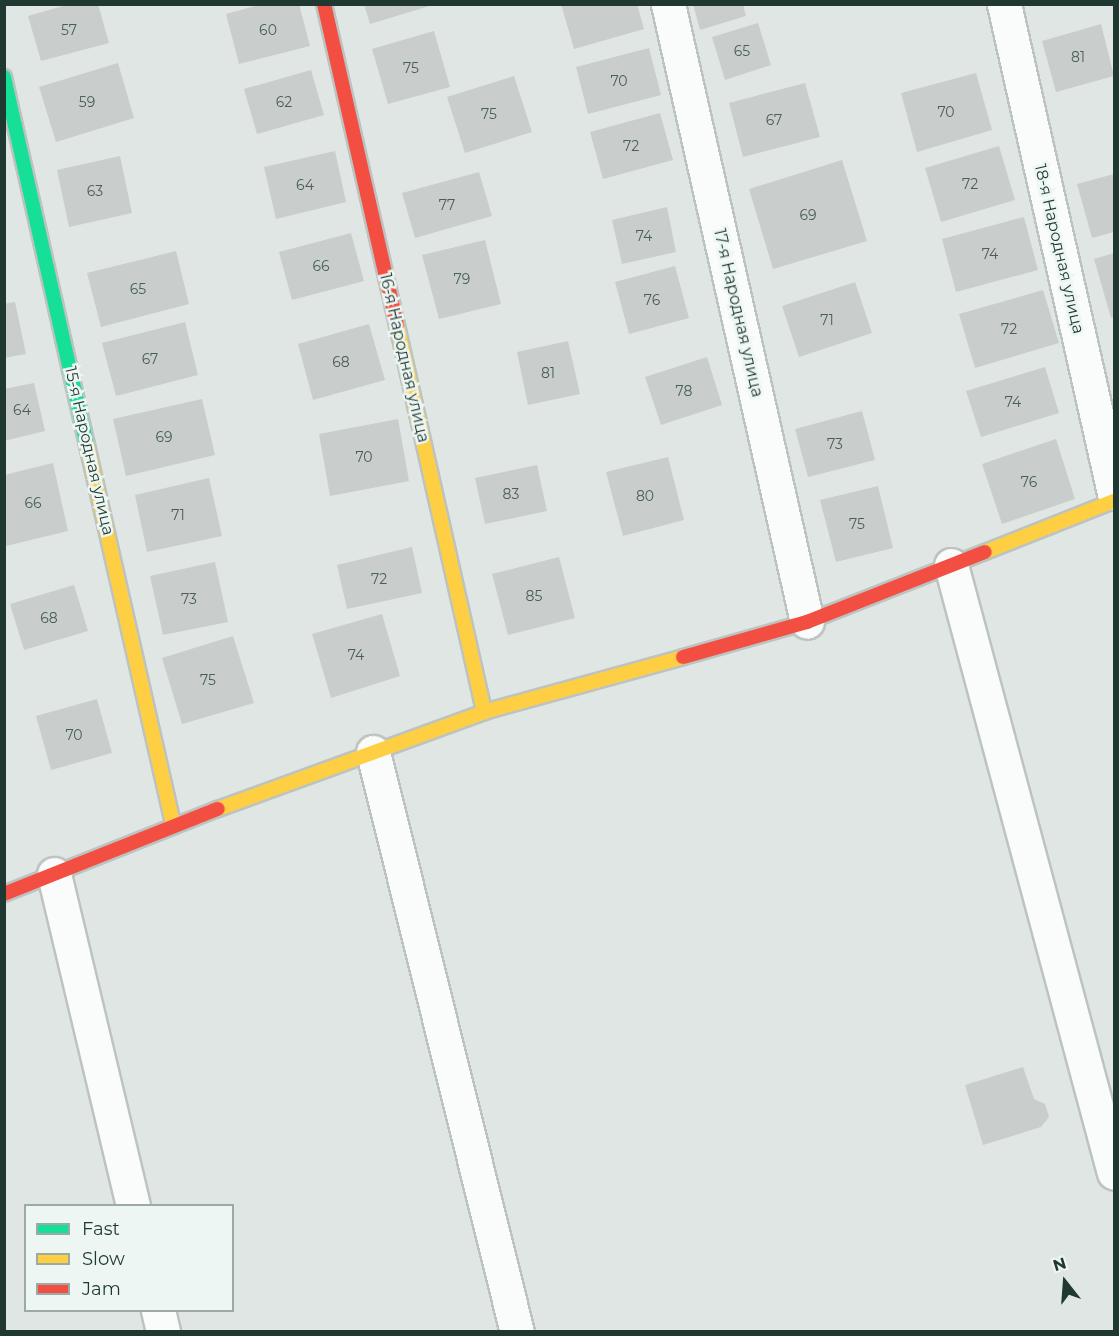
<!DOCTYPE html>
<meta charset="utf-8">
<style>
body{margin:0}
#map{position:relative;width:1119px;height:1336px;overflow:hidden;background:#e0e6e3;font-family:Montserrat,sans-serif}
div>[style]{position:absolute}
.building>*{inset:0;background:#c9cecc}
.roads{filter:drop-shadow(2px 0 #bdc3c0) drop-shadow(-2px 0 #bdc3c0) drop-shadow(0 2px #bdc3c0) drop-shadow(0 -2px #bdc3c0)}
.street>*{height:33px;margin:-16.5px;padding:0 16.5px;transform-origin:16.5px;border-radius:16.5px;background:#fafbfb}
.fast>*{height:14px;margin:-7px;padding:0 7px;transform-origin:7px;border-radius:7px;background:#16e098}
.slow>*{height:14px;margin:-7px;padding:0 7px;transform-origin:7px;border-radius:7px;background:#ffcf43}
.jam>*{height:14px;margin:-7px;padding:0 7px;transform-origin:7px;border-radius:7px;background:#f24e42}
span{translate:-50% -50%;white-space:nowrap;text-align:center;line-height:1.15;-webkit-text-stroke:5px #edf6f2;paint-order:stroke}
.number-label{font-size:14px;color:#4a5e59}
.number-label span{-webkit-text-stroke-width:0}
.street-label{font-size:16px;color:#1f3832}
.frame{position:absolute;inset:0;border:6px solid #1f3832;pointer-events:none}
.legend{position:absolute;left:24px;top:1204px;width:210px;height:108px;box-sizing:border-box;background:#edf6f2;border:2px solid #9baaa5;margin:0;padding:8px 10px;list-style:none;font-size:18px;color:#1f3832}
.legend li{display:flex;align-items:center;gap:12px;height:30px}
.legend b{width:30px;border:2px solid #9baaa5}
.north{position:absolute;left:1035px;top:1252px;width:60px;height:60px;-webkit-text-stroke:4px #edf6f2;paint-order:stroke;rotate:343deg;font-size:16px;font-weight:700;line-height:24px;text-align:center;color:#1f3832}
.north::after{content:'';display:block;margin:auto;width:21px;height:27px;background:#1f3832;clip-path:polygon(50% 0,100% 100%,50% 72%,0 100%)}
</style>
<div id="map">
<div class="building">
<div style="clip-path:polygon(70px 4px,98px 4px,109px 43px,41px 61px,28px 16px)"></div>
<div style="clip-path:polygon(262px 4px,299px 4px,310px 46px,239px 64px,226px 14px)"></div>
<div style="clip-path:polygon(364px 4px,433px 4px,433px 5px,370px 24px)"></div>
<div style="clip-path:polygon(561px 4px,637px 4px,644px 29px,574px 49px)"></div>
<div style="clip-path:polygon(693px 4px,743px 4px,746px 16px,700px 30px)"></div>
<div style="clip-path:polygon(758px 23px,771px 65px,725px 80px,712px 37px)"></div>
<div style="clip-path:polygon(1101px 24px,1114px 76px,1056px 92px,1042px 41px)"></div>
<div style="clip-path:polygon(434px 31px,450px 87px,388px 104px,372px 49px)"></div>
<div style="clip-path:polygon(649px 48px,661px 95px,588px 114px,576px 67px)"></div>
<div style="clip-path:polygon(118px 63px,134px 118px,56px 142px,39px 87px)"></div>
<div style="clip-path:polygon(311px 70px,324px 115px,257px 134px,244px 89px)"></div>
<div style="clip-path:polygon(976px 73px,992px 130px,917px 152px,901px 93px)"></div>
<div style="clip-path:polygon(514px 76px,532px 132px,465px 153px,447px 97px)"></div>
<div style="clip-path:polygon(805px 83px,820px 137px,743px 157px,729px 103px)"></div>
<div style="clip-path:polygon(660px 113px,673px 160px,603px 179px,590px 132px)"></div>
<div style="clip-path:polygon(999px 146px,1015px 200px,941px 222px,925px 168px)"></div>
<div style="clip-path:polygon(335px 151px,346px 202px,276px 219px,264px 167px)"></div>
<div style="clip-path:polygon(120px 156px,132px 213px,69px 227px,57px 170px)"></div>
<div style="clip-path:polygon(842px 160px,867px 241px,773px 269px,749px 189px)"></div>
<div style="clip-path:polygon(479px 172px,492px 216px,415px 238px,402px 193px)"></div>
<div style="clip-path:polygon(1114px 174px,1114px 232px,1092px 238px,1077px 184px)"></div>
<div style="clip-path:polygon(667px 207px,676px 252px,622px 264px,612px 220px)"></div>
<div style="clip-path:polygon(1024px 217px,1038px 270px,956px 292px,942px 239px)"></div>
<div style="clip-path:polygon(351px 233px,364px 281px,292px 300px,279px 252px)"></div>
<div style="clip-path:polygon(485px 240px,501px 304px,439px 319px,422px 255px)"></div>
<div style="clip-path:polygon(176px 251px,189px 304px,101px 327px,87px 273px)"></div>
<div style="clip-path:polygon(1114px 253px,1114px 317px,1111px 318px,1094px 259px)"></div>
<div style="clip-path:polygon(675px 266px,689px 318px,629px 334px,615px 282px)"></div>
<div style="clip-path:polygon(855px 282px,872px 333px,799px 357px,782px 306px)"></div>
<div style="clip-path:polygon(1043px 290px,1059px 343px,975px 368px,959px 314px)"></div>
<div style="clip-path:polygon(15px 302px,26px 354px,4px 358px,4px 304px)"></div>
<div style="clip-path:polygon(185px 322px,198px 375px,116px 396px,102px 343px)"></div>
<div style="clip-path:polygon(369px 324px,385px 380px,313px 400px,298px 344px)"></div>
<div style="clip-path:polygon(568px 341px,580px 394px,528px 405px,517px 352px)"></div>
<div style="clip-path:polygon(707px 357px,722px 405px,661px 425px,645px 377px)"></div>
<div style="clip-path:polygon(1045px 367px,1059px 413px,981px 437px,966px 391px)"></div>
<div style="clip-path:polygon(34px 383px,45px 431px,4px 441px,4px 389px)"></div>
<div style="clip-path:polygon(202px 399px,215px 455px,126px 476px,113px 419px)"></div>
<div style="clip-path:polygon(862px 411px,875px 460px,808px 477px,795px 429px)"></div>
<div style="clip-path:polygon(398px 419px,409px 481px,330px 496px,319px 434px)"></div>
<div style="clip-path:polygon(1056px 439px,1075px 499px,1002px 524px,982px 464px)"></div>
<div style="clip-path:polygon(668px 457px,684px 520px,623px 536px,606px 472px)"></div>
<div style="clip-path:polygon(53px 463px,68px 531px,6px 546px,4px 475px)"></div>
<div style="clip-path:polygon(537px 465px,547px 511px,485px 524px,475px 478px)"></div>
<div style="clip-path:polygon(209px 478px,222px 536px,147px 552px,135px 495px)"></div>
<div style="clip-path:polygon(878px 486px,893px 548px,836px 562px,820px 500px)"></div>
<div style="clip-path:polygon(412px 547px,422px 593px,347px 609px,337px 565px)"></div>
<div style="clip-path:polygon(559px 557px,575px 618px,508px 635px,492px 574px)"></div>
<div style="clip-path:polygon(215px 562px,228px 622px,163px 635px,150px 576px)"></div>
<div style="clip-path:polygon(74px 585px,88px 631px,24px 650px,10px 604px)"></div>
<div style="clip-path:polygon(382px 614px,400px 676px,331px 698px,312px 634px)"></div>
<div style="clip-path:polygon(233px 636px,254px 703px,182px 724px,162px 658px)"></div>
<div style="clip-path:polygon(97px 699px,112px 753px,51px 770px,36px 716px)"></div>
<div style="clip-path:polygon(1023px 1067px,1034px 1099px,1045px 1104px,1049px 1117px,1041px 1127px,983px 1145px,965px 1085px)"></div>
</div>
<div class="roads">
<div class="street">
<div style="left:668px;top:4px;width:633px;rotate:77.32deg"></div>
<div style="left:1004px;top:4px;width:501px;rotate:77.32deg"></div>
<div style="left:951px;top:565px;width:629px;rotate:74.99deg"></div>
<div style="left:373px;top:752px;width:598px;rotate:76.06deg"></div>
<div style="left:54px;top:874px;width:341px;rotate:76.6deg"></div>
<div style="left:158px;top:1310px;width:23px;rotate:77deg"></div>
</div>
<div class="fast">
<div style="left:4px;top:77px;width:377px;rotate:77.3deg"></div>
</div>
<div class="slow">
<div style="left:397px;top:325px;width:397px;rotate:77.3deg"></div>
<div style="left:87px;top:445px;width:390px;rotate:77.2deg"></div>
<div style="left:985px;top:552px;width:139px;rotate:-21.6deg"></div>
<div style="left:218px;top:809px;width:283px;rotate:-20deg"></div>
<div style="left:484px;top:712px;width:206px;rotate:-15.4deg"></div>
</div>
<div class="jam">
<div style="left:324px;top:4px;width:329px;rotate:77.2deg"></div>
<div style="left:683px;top:657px;width:129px;rotate:-15.8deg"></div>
<div style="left:807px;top:622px;width:191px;rotate:-21.5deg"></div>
<div style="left:4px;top:894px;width:230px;rotate:-21.7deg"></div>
</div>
</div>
<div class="number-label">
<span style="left:69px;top:30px">57</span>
<span style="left:268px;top:30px">60</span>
<span style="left:742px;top:51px">65</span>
<span style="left:1078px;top:57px">81</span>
<span style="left:411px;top:68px">75</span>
<span style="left:619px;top:81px">70</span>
<span style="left:87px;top:102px">59</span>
<span style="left:284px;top:102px">62</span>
<span style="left:946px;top:112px">70</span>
<span style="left:489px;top:114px">75</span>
<span style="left:774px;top:120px">67</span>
<span style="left:631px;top:146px">72</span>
<span style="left:970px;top:184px">72</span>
<span style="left:305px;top:185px">64</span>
<span style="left:95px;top:191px">63</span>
<span style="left:447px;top:205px">77</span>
<span style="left:808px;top:215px">69</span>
<span style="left:644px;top:236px">74</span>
<span style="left:990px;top:254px">74</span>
<span style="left:321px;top:266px">66</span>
<span style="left:462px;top:279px">79</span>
<span style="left:138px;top:289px">65</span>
<span style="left:652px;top:300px">76</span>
<span style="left:827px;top:320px">71</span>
<span style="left:1009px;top:329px">72</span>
<span style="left:150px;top:359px">67</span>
<span style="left:341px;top:362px">68</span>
<span style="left:548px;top:373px">81</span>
<span style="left:684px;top:391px">78</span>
<span style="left:1013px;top:402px">74</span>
<span style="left:22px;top:410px">64</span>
<span style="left:164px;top:437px">69</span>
<span style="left:835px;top:444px">73</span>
<span style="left:364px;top:457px">70</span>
<span style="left:1029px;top:482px">76</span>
<span style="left:511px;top:494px">83</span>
<span style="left:645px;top:496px">80</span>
<span style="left:33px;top:503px">66</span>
<span style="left:178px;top:515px">71</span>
<span style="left:857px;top:524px">75</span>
<span style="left:379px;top:579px">72</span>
<span style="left:534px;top:596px">85</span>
<span style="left:189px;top:599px">73</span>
<span style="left:49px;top:618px">68</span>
<span style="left:356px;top:655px">74</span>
<span style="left:208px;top:680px">75</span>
<span style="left:74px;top:735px">70</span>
</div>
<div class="street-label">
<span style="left:1059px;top:249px;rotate:77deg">18-я Народная улица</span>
<span style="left:738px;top:313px;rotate:77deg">17-я Народная улица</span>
<span style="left:404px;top:358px;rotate:77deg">16-я Народная улица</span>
<span style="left:89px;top:451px;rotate:77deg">15-я Народная улица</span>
</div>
<div class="frame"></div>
<ul class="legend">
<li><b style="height:8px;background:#16e098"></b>Fast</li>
<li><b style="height:8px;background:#ffcf43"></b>Slow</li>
<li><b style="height:8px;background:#f24e42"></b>Jam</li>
</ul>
<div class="north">N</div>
</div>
